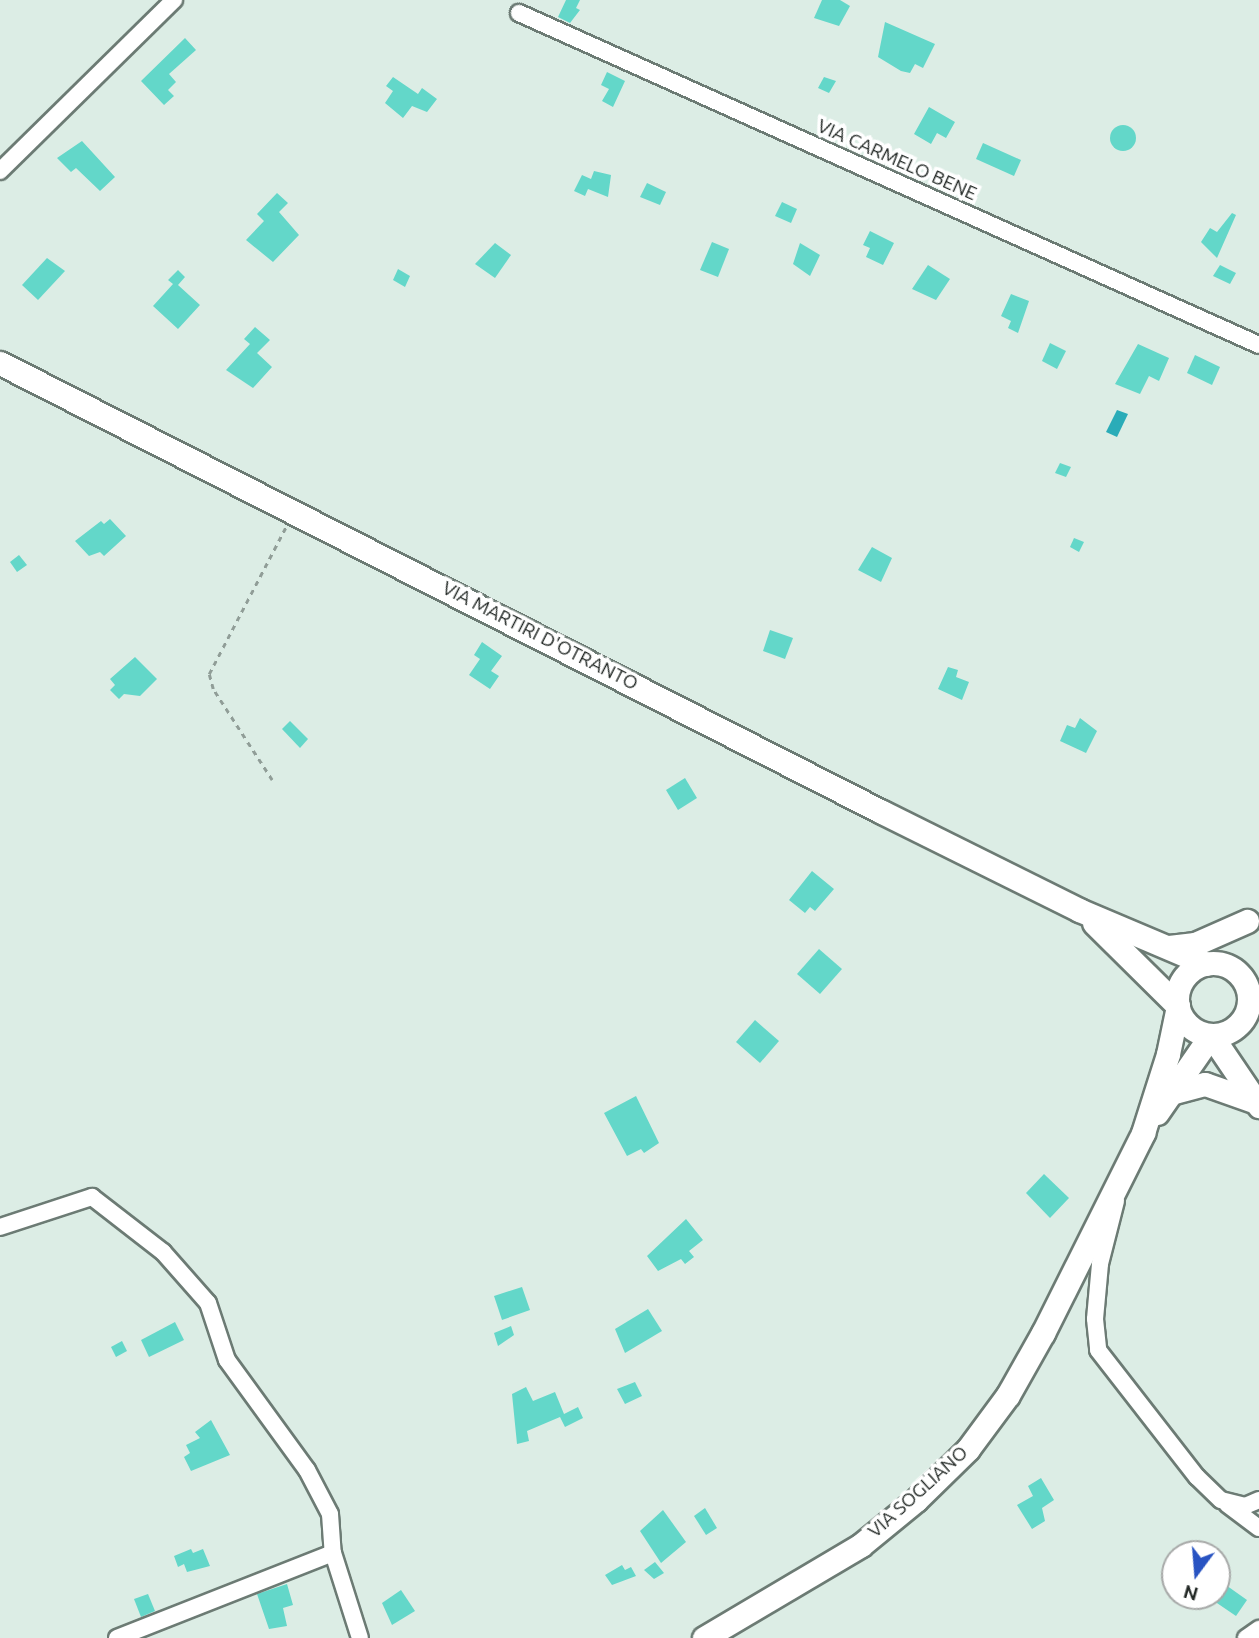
<!DOCTYPE html>
<style>
body{margin:0}
#map{position:relative;width:1259px;height:1638px;overflow:hidden;background:#dcede5;font-family:Ubuntu,sans-serif}
div>[style]{position:absolute}
.water>*{inset:0;background:#2aacb8}
.building>*{inset:0;background:#63d7c9}
.round{border-radius:50%}
.path>*{height:2.5px;margin-top:-1.25px;transform-origin:0;background:repeating-linear-gradient(90deg,#909d97 0 5px,transparent 0 10px)}
.roads{filter:drop-shadow(2px 0 #6c7b74) drop-shadow(-2px 0 #6c7b74) drop-shadow(0 2px #6c7b74) drop-shadow(0 -2px #6c7b74)}
.street>*{height:16px;margin:-8px;padding:0 8px;transform-origin:8px;border-radius:8px;background:#fff}
.secondary>*{height:23px;margin:-11.5px;padding:0 11.5px;transform-origin:11.5px;border-radius:11.5px;background:#fff}
.secondary>.ring{margin:-11.5px;padding:0;box-sizing:content-box;background:none;border:23px solid #fff;border-radius:50%}
span{translate:-50% -50%;white-space:nowrap;text-align:center;line-height:1.15;-webkit-text-stroke:7px #fff;paint-order:stroke}
.street-label{font-size:19px;color:#222825}
.north{position:absolute;left:1161px;top:1540px;width:70px;height:70px;box-sizing:border-box;background:#fff;border:2px solid #a7a9a8;border-radius:50%;rotate:196deg;font-size:19px;font-weight:700;line-height:28px;text-align:center;color:#222825}
.north::after{content:'';display:block;margin:auto;width:24px;height:32px;background:#2853c2;clip-path:polygon(50% 0,100% 100%,50% 72%,0 100%)}
</style>
<div id="map">
<div class="water">
<div style="clip-path:polygon(1117px 410px,1128px 414px,1117px 437px,1106px 432px)"></div>
</div>
<div class="building">
<div style="clip-path:polygon(566px 0,580px 0,576px 8px,580px 10px,570px 23px,558px 17px)"></div>
<div style="clip-path:polygon(822px 0,840px 0,850px 6px,839px 26px,814px 18px)"></div>
<div style="clip-path:polygon(885px 22px,935px 44px,923px 68px,915px 64px,910px 73px,901px 71px,878px 57px)"></div>
<div style="clip-path:polygon(185px 38px,196px 50px,169px 74px,176px 82px,168px 90px,174px 96px,164px 105px,141px 81px)"></div>
<div style="clip-path:polygon(607px 72px,625px 81px,613px 107px,602px 101px,609px 89px,601px 85px)"></div>
<div style="clip-path:polygon(393px 77px,418px 94px,422px 88px,437px 99px,427px 112px,412px 106px,403px 118px,385px 103px,393px 91px,386px 86px)"></div>
<div style="clip-path:polygon(824px 77px,836px 81px,829px 93px,818px 88px)"></div>
<div style="clip-path:polygon(929px 107px,955px 122px,946px 138px,937px 133px,931px 144px,914px 134px)"></div>
<div class="round" style="left:1110px;top:125px;width:26px;height:26px"></div>
<div style="clip-path:polygon(82px 141px,115px 177px,100px 191px,76px 168px,71px 172px,57px 158px)"></div>
<div style="clip-path:polygon(983px 143px,1021px 160px,1014px 176px,976px 159px)"></div>
<div style="clip-path:polygon(594px 171px,611px 175px,608px 197px,588px 189px,585px 196px,574px 191px,582px 175px,591px 179px)"></div>
<div style="clip-path:polygon(647px 183px,666px 192px,660px 205px,640px 197px)"></div>
<div style="clip-path:polygon(277px 193px,288px 203px,279px 212px,299px 235px,273px 262px,246px 240px,264px 221px,257px 214px)"></div>
<div style="clip-path:polygon(782px 202px,797px 209px,791px 223px,775px 216px)"></div>
<div style="clip-path:polygon(1232px 213px,1236px 215px,1217px 258px,1201px 242px,1210px 228px,1217px 232px)"></div>
<div style="clip-path:polygon(870px 231px,894px 243px,883px 265px,866px 257px,870px 248px,863px 245px)"></div>
<div style="clip-path:polygon(712px 242px,729px 249px,718px 277px,700px 270px)"></div>
<div style="clip-path:polygon(495px 243px,511px 255px,495px 278px,475px 264px)"></div>
<div style="clip-path:polygon(800px 243px,820px 255px,810px 276px,793px 264px)"></div>
<div style="clip-path:polygon(47px 258px,65px 271px,38px 300px,22px 285px)"></div>
<div style="clip-path:polygon(928px 265px,950px 279px,936px 300px,912px 289px)"></div>
<div style="clip-path:polygon(1220px 265px,1236px 273px,1230px 284px,1213px 276px)"></div>
<div style="clip-path:polygon(398px 269px,410px 276px,405px 287px,393px 280px)"></div>
<div style="clip-path:polygon(178px 270px,185px 277px,178px 285px,200px 305px,178px 329px,153px 306px,173px 284px,168px 280px)"></div>
<div style="clip-path:polygon(1011px 294px,1029px 301px,1018px 333px,1008px 328px,1011px 321px,1001px 316px)"></div>
<div style="clip-path:polygon(255px 327px,270px 340px,257px 353px,272px 367px,253px 388px,226px 370px,250px 344px,244px 339px)"></div>
<div style="clip-path:polygon(1050px 343px,1066px 351px,1057px 369px,1042px 361px)"></div>
<div style="clip-path:polygon(1138px 344px,1169px 358px,1159px 381px,1149px 376px,1140px 394px,1115px 384px)"></div>
<div style="clip-path:polygon(1195px 355px,1220px 367px,1212px 385px,1187px 373px)"></div>
<div style="clip-path:polygon(1060px 463px,1071px 467px,1066px 477px,1055px 473px)"></div>
<div style="clip-path:polygon(110px 519px,126px 536px,104px 556px,100px 552px,89px 556px,75px 541px,101px 521px,104px 524px)"></div>
<div style="clip-path:polygon(1074px 538px,1084px 542px,1079px 552px,1070px 547px)"></div>
<div style="clip-path:polygon(872px 547px,892px 558px,881px 582px,858px 570px)"></div>
<div style="clip-path:polygon(19px 555px,27px 565px,17px 572px,10px 562px)"></div>
<div style="clip-path:polygon(770px 630px,793px 638px,785px 659px,763px 651px)"></div>
<div style="clip-path:polygon(482px 642px,502px 656px,491px 671px,499px 676px,490px 689px,469px 675px,480px 659px,474px 655px)"></div>
<div style="clip-path:polygon(135px 657px,157px 679px,140px 696px,124px 694px,119px 699px,110px 690px,115px 685px,110px 679px)"></div>
<div style="clip-path:polygon(948px 667px,958px 670px,956px 677px,969px 682px,962px 700px,938px 689px)"></div>
<div style="clip-path:polygon(1080px 718px,1097px 731px,1086px 753px,1060px 741px,1067px 725px,1075px 728px)"></div>
<div style="clip-path:polygon(290px 721px,308px 739px,300px 748px,282px 729px)"></div>
<div style="clip-path:polygon(685px 778px,697px 798px,678px 810px,666px 790px)"></div>
<div style="clip-path:polygon(812px 871px,834px 889px,815px 911px,810px 907px,805px 913px,789px 900px)"></div>
<div style="clip-path:polygon(819px 949px,842px 969px,820px 994px,797px 974px)"></div>
<div style="clip-path:polygon(755px 1020px,779px 1041px,760px 1063px,736px 1042px)"></div>
<div style="clip-path:polygon(636px 1096px,659px 1143px,644px 1153px,641px 1149px,627px 1156px,604px 1113px)"></div>
<div style="clip-path:polygon(1044px 1174px,1069px 1198px,1050px 1218px,1026px 1193px)"></div>
<div style="clip-path:polygon(686px 1219px,703px 1240px,689px 1251px,694px 1257px,685px 1264px,681px 1259px,658px 1271px,647px 1256px)"></div>
<div style="clip-path:polygon(522px 1287px,530px 1310px,502px 1320px,494px 1296px)"></div>
<div style="clip-path:polygon(648px 1309px,662px 1331px,625px 1353px,615px 1329px)"></div>
<div style="clip-path:polygon(175px 1322px,184px 1340px,149px 1357px,141px 1340px)"></div>
<div style="clip-path:polygon(511px 1326px,514px 1335px,498px 1346px,494px 1333px)"></div>
<div style="clip-path:polygon(122px 1341px,127px 1351px,116px 1357px,111px 1347px)"></div>
<div style="clip-path:polygon(635px 1382px,642px 1396px,625px 1404px,617px 1389px)"></div>
<div style="clip-path:polygon(526px 1387px,533px 1401px,555px 1392px,564px 1414px,578px 1407px,583px 1418px,565px 1427px,560px 1417px,527px 1431px,529px 1441px,517px 1444px,512px 1394px)"></div>
<div style="clip-path:polygon(211px 1420px,230px 1455px,191px 1471px,184px 1457px,190px 1453px,186px 1445px,200px 1438px,195px 1432px)"></div>
<div style="clip-path:polygon(1041px 1478px,1054px 1500px,1042px 1508px,1045px 1521px,1032px 1529px,1017px 1505px,1033px 1496px,1028px 1486px)"></div>
<div style="clip-path:polygon(705px 1508px,717px 1528px,706px 1535px,694px 1516px)"></div>
<div style="clip-path:polygon(663px 1510px,686px 1542px,661px 1563px,640px 1531px)"></div>
<div style="clip-path:polygon(191px 1549px,193px 1553px,203px 1549px,210px 1566px,187px 1572px,184px 1564px,178px 1567px,174px 1556px)"></div>
<div style="clip-path:polygon(655px 1562px,664px 1573px,654px 1579px,644px 1570px)"></div>
<div style="clip-path:polygon(622px 1565px,625px 1570px,631px 1567px,636px 1576px,612px 1585px,605px 1575px)"></div>
<div style="clip-path:polygon(1223px 1583px,1247px 1600px,1236px 1616px,1211px 1599px)"></div>
<div style="clip-path:polygon(287px 1584px,293px 1605px,283px 1608px,287px 1626px,269px 1629px,257px 1594px)"></div>
<div style="clip-path:polygon(401px 1590px,415px 1611px,392px 1625px,382px 1603px)"></div>
<div style="clip-path:polygon(148px 1594px,155px 1611px,141px 1617px,134px 1599px)"></div>
</div>
<div class="path">
<div style="left:272px;top:780px;width:108px;rotate:-123deg"></div>
<div style="left:213px;top:689px;width:16px;rotate:-105deg"></div>
<div style="left:209px;top:674px;width:166px;rotate:-62.4deg"></div>
</div>
<div class="roads">
<div class="street">
<div style="left:519px;top:13px;width:811px;rotate:24.16deg"></div>
<div style="left:0;top:171px;width:244px;rotate:-44.5deg"></div>
<div style="left:1116px;top:1201px;width:65px;rotate:104.3deg"></div>
<div style="left:1100px;top:1264px;width:55px;rotate:95.2deg"></div>
<div style="left:1095px;top:1319px;width:31px;rotate:84deg"></div>
<div style="left:1098px;top:1350px;width:161px;rotate:52.1deg"></div>
<div style="left:1197px;top:1477px;width:33px;rotate:44deg"></div>
<div style="left:1221px;top:1500px;width:25px;rotate:14deg"></div>
<div style="left:1245px;top:1506px;width:15px;rotate:-23deg"></div>
<div style="left:0;top:1227px;width:97px;rotate:-18.1deg"></div>
<div style="left:92px;top:1197px;width:90px;rotate:37.8deg"></div>
<div style="left:163px;top:1252px;width:68px;rotate:48.6deg"></div>
<div style="left:208px;top:1303px;width:60px;rotate:71.6deg"></div>
<div style="left:227px;top:1360px;width:136px;rotate:54deg"></div>
<div style="left:307px;top:1470px;width:50px;rotate:62.4deg"></div>
<div style="left:330px;top:1514px;width:39px;rotate:86deg"></div>
<div style="left:333px;top:1553px;width:89px;rotate:72.4deg"></div>
<div style="left:1227px;top:1504px;width:40px;rotate:37deg"></div>
<div style="left:117px;top:1638px;width:232px;rotate:-21.5deg"></div>
<div style="left:1246px;top:1638px;width:16px;rotate:-35deg"></div>
</div>
<div class="secondary">
<div style="left:0;top:363px;width:990px;rotate:26.98deg"></div>
<div style="left:882px;top:812px;width:220px;rotate:26.4deg"></div>
<div style="left:1079px;top:910px;width:138px;rotate:23deg"></div>
<div style="left:1169px;top:947px;width:26px;rotate:-7deg"></div>
<div style="left:1195px;top:944px;width:57px;rotate:-23.9deg"></div>
<div class="ring" style="left:1177px;top:963px;width:49px;height:49px"></div>
<div style="left:1171px;top:1093px;width:35px;rotate:-15deg"></div>
<div style="left:1205px;top:1084px;width:54px;rotate:19.4deg"></div>
<div style="left:1157px;top:1113px;width:95px;rotate:-55.3deg"></div>
<div style="left:1211px;top:1035px;width:86px;rotate:55.9deg"></div>
<div style="left:704px;top:1638px;width:182px;rotate:-30.6deg"></div>
<div style="left:861px;top:1545px;width:71px;rotate:-39.3deg"></div>
<div style="left:916px;top:1500px;width:73px;rotate:-44.4deg"></div>
<div style="left:968px;top:1449px;width:67px;rotate:-53.5deg"></div>
<div style="left:1008px;top:1395px;width:71px;rotate:-60.6deg"></div>
<div style="left:1043px;top:1333px;width:224px;rotate:-63.4deg"></div>
<div style="left:1143px;top:1133px;width:83px;rotate:-72.4deg"></div>
<div style="left:1168px;top:1054px;width:49px;rotate:-78.2deg"></div>
<div style="left:1178px;top:1006px;width:118px;rotate:-135.3deg"></div>
</div>
</div>
<div class="street-label">
<span style="left:897px;top:160px;rotate:24deg">VIA CARMELO BENE</span>
<span style="left:540px;top:636px;rotate:27deg">VIA MARTIRI D'OTRANTO</span>
<span style="left:918px;top:1492px;rotate:-42deg">VIA SOGLIANO</span>
</div>
<div class="north">N</div>
</div>
